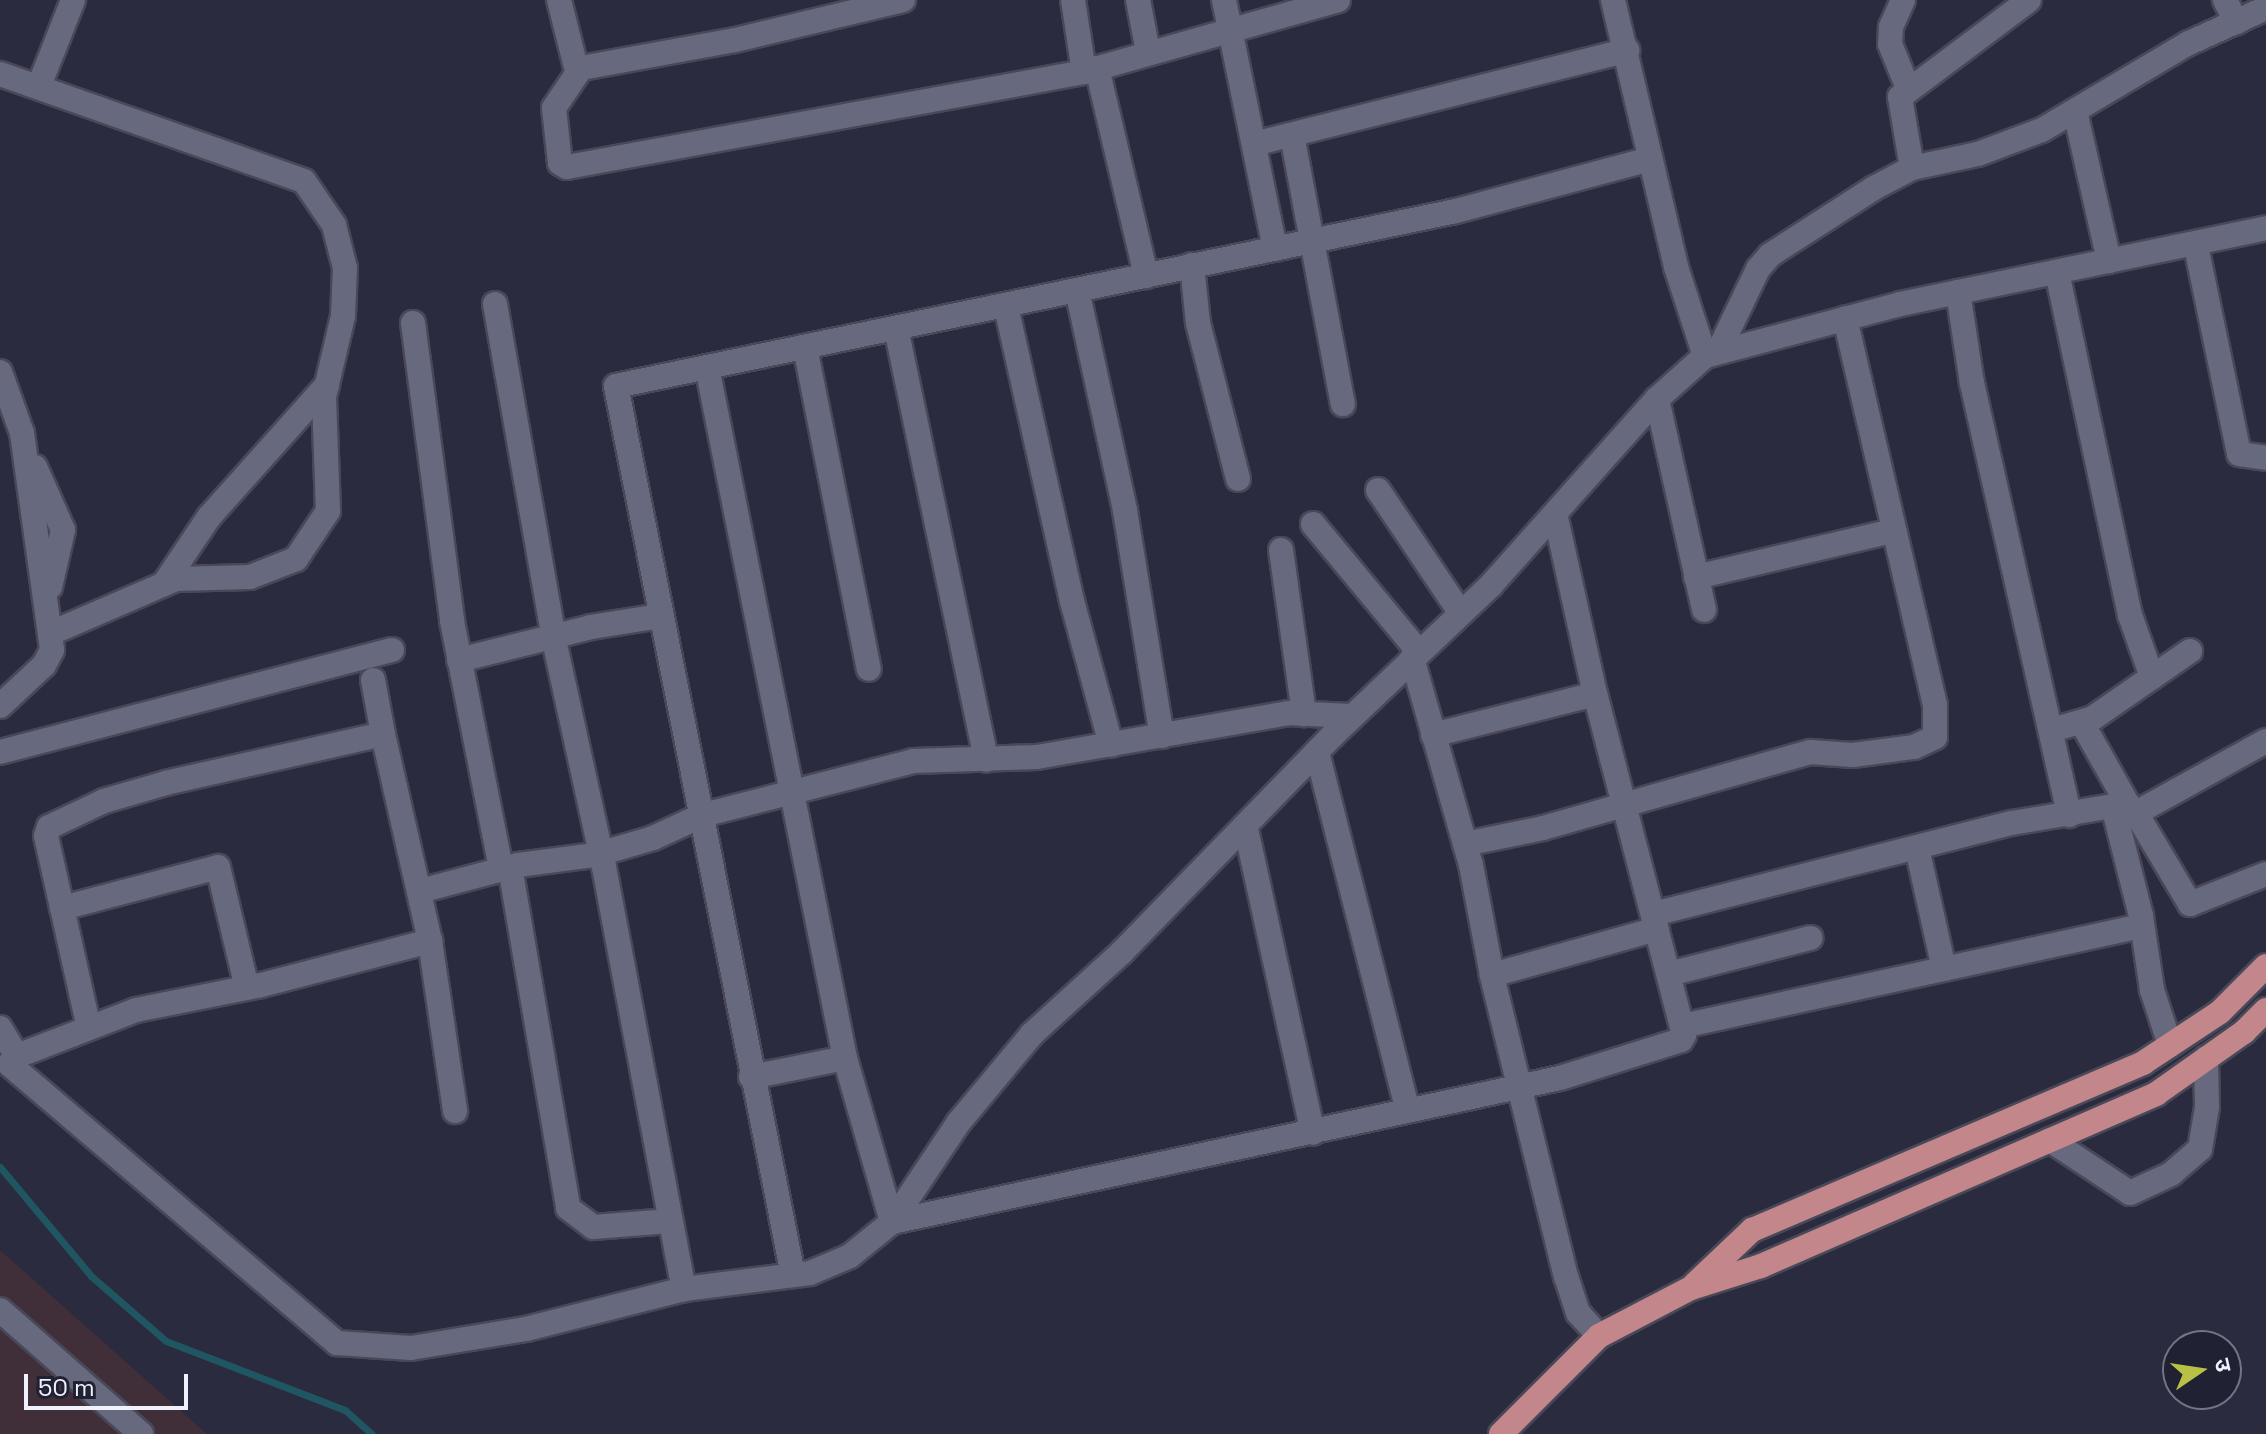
<!DOCTYPE html>
<meta charset="utf-8">
<style>
body{margin:0}
#map{position:relative;width:2266px;height:1434px;overflow:hidden;background:#2a2b3e;font-family:"Space Grotesk","Noto Sans Devanagari",sans-serif}
div>[style]{position:absolute}
.industrial>*{inset:0;background:#402e38}
.stream>*{height:7px;margin:-3.5px;padding:0 3.5px;transform-origin:3.5px;border-radius:3.5px;background:#1f5662}
.roads{filter:drop-shadow(2px 0 #484858) drop-shadow(-2px 0 #484858) drop-shadow(0 2px #484858) drop-shadow(0 -2px #484858)}
.minor>*{height:24px;margin:-12px;padding:0 12px;transform-origin:12px;border-radius:12px;background:#67697e}
.major>*{height:24px;margin:-12px;padding:0 12px;transform-origin:12px;border-radius:12px;background:#c2868b}
span{translate:-50% -50%;white-space:nowrap;text-align:center;line-height:1.15;-webkit-text-stroke:8px #202133;paint-order:stroke}
.north{position:absolute;left:2162px;top:1330px;width:80px;height:80px;box-sizing:border-box;background:#202133;border:2px solid #737484;border-radius:50%;rotate:77deg;font-size:22px;font-weight:700;line-height:32px;text-align:center;color:#eff1fd}
.north::after{content:'';display:block;margin:auto;width:28px;height:36px;background:#b9c046;clip-path:polygon(50% 0,100% 100%,50% 72%,0 100%)}
.scale{position:absolute;left:24px;top:1374px;width:164px;height:36px;box-sizing:border-box;border:4px solid #eff1fd;border-top:0;padding-left:10px;font-size:24px;line-height:28px;white-space:nowrap;color:#eff1fd;-webkit-text-stroke:6px #202133;paint-order:stroke}
</style>
<div id="map">
<div class="industrial">
<div style="clip-path:polygon(0 1250px,207px 1434px,0 1434px)"></div>
</div>
<div class="stream">
<div style="left:0;top:1167px;width:142px;rotate:50.1deg"></div>
<div style="left:91px;top:1276px;width:99px;rotate:40.9deg"></div>
<div style="left:166px;top:1341px;width:192px;rotate:21.1deg"></div>
<div style="left:345px;top:1410px;width:36px;rotate:42deg"></div>
</div>
<div class="roads">
<div class="minor">
<div style="left:559px;top:0;width:73px;rotate:75.8deg"></div>
<div style="left:903px;top:0;width:173px;rotate:166.6deg"></div>
<div style="left:735px;top:40px;width:157px;rotate:169.7deg"></div>
<div style="left:581px;top:68px;width:48px;rotate:124deg"></div>
<div style="left:554px;top:108px;width:55px;rotate:83.8deg"></div>
<div style="left:560px;top:163px;width:8px;rotate:30deg"></div>
<div style="left:567px;top:167px;width:526px;rotate:-10.41deg"></div>
<div style="left:1084px;top:72px;width:264px;rotate:-15.8deg"></div>
<div style="left:1073px;top:0;width:73px;rotate:81.3deg"></div>
<div style="left:1138px;top:0;width:53px;rotate:79.1deg"></div>
<div style="left:1224px;top:0;width:254px;rotate:78.4deg"></div>
<div style="left:1613px;top:0;width:274px;rotate:76.7deg"></div>
<div style="left:1676px;top:267px;width:94px;rotate:72deg"></div>
<div style="left:1903px;top:0;width:30px;rotate:114deg"></div>
<div style="left:1891px;top:27px;width:17px;rotate:93deg"></div>
<div style="left:1890px;top:44px;width:48px;rotate:67.8deg"></div>
<div style="left:2225px;top:0;width:25px;rotate:63deg"></div>
<div style="left:1097px;top:68px;width:214px;rotate:76.7deg"></div>
<div style="left:0;top:74px;width:322px;rotate:19.4deg"></div>
<div style="left:304px;top:181px;width:53px;rotate:55.7deg"></div>
<div style="left:334px;top:225px;width:44px;rotate:75.7deg"></div>
<div style="left:345px;top:268px;width:48px;rotate:92.4deg"></div>
<div style="left:343px;top:316px;width:83px;rotate:103.2deg"></div>
<div style="left:324px;top:397px;width:114px;rotate:88deg"></div>
<div style="left:328px;top:511px;width:58px;rotate:123.7deg"></div>
<div style="left:296px;top:559px;width:49px;rotate:158.6deg"></div>
<div style="left:250px;top:577px;width:74px;rotate:178.5deg"></div>
<div style="left:176px;top:579px;width:136px;rotate:156.6deg"></div>
<div style="left:39px;top:86px;width:92px;rotate:-68.4deg"></div>
<div style="left:2075px;top:111px;width:154px;rotate:77.2deg"></div>
<div style="left:1292px;top:135px;width:274px;rotate:79.3deg"></div>
<div style="left:1254px;top:144px;width:385px;rotate:-14.1deg"></div>
<div style="left:1912px;top:168px;width:72px;rotate:-99.6deg"></div>
<div style="left:1900px;top:97px;width:161px;rotate:-36.9deg"></div>
<div style="left:2196px;top:246px;width:212px;rotate:78.3deg"></div>
<div style="left:2239px;top:454px;width:27px;rotate:8deg"></div>
<div style="left:1192px;top:265px;width:58px;rotate:84.1deg"></div>
<div style="left:1198px;top:323px;width:161px;rotate:75.6deg"></div>
<div style="left:2057px;top:272px;width:351px;rotate:78deg"></div>
<div style="left:2130px;top:615px;width:66px;rotate:70.5deg"></div>
<div style="left:1077px;top:290px;width:226px;rotate:77.7deg"></div>
<div style="left:1125px;top:511px;width:228px;rotate:80.7deg"></div>
<div style="left:1958px;top:292px;width:92px;rotate:81.3deg"></div>
<div style="left:1972px;top:383px;width:443px;rotate:77.3deg"></div>
<div style="left:495px;top:304px;width:341px;rotate:80deg"></div>
<div style="left:554px;top:640px;width:232px;rotate:77.6deg"></div>
<div style="left:604px;top:867px;width:430px;rotate:79.3deg"></div>
<div style="left:1006px;top:306px;width:302px;rotate:77.4deg"></div>
<div style="left:1072px;top:601px;width:149px;rotate:74.8deg"></div>
<div style="left:413px;top:323px;width:301px;rotate:82.5deg"></div>
<div style="left:452px;top:621px;width:253px;rotate:78.8deg"></div>
<div style="left:896px;top:328px;width:441px;rotate:78.2deg"></div>
<div style="left:805px;top:347px;width:328px;rotate:78.8deg"></div>
<div style="left:1719px;top:350px;width:90px;rotate:-64.3deg"></div>
<div style="left:1758px;top:269px;width:18px;rotate:-49deg"></div>
<div style="left:1770px;top:255px;width:124px;rotate:-32.8deg"></div>
<div style="left:1874px;top:188px;width:43px;rotate:-27.8deg"></div>
<div style="left:1912px;top:168px;width:67px;rotate:-12deg"></div>
<div style="left:1978px;top:154px;width:68px;rotate:-20.6deg"></div>
<div style="left:2042px;top:130px;width:169px;rotate:-30.7deg"></div>
<div style="left:2187px;top:44px;width:87px;rotate:-24.5deg"></div>
<div style="left:707px;top:367px;width:705px;rotate:78.71deg"></div>
<div style="left:0;top:372px;width:65px;rotate:70.2deg"></div>
<div style="left:22px;top:433px;width:219px;rotate:82.1deg"></div>
<div style="left:52px;top:650px;width:17px;rotate:118deg"></div>
<div style="left:44px;top:665px;width:60px;rotate:137deg"></div>
<div style="left:1657px;top:399px;width:216px;rotate:77.4deg"></div>
<div style="left:35px;top:467px;width:69px;rotate:66deg"></div>
<div style="left:63px;top:530px;width:58px;rotate:102.8deg"></div>
<div style="left:1378px;top:490px;width:147px;rotate:56.1deg"></div>
<div style="left:1313px;top:524px;width:166px;rotate:50.4deg"></div>
<div style="left:1281px;top:550px;width:166px;rotate:82deg"></div>
<div style="left:1696px;top:577px;width:201px;rotate:-13.2deg"></div>
<div style="left:164px;top:584px;width:81px;rotate:-56.1deg"></div>
<div style="left:209px;top:517px;width:177px;rotate:-48.2deg"></div>
<div style="left:1412px;top:658px;width:215px;rotate:74.1deg"></div>
<div style="left:1471px;top:865px;width:112px;rotate:79.2deg"></div>
<div style="left:459px;top:660px;width:136px;rotate:-14deg"></div>
<div style="left:591px;top:627px;width:70px;rotate:-9.1deg"></div>
<div style="left:373px;top:680px;width:55px;rotate:79.5deg"></div>
<div style="left:2082px;top:723px;width:92px;rotate:60.6deg"></div>
<div style="left:2052px;top:730px;width:43px;rotate:-16.3deg"></div>
<div style="left:2093px;top:718px;width:118px;rotate:-34.6deg"></div>
<div style="left:1433px;top:735px;width:167px;rotate:-14.2deg"></div>
<div style="left:0;top:752px;width:405px;rotate:-14.6deg"></div>
<div style="left:1317px;top:752px;width:370px;rotate:75.8deg"></div>
<div style="left:2113px;top:806px;width:14px;rotate:-12deg"></div>
<div style="left:2127px;top:803px;width:13px;rotate:48deg"></div>
<div style="left:2136px;top:813px;width:106px;rotate:59.3deg"></div>
<div style="left:2190px;top:904px;width:82px;rotate:-21.5deg"></div>
<div style="left:2136px;top:813px;width:149px;rotate:-29deg"></div>
<div style="left:1246px;top:829px;width:311px;rotate:77.6deg"></div>
<div style="left:1465px;top:844px;width:80px;rotate:-11.6deg"></div>
<div style="left:1543px;top:828px;width:278px;rotate:-15.9deg"></div>
<div style="left:1810px;top:752px;width:43px;rotate:4deg"></div>
<div style="left:1853px;top:755px;width:62px;rotate:-7.5deg"></div>
<div style="left:1914px;top:747px;width:23px;rotate:-25deg"></div>
<div style="left:1935px;top:737px;width:32px;rotate:-90deg"></div>
<div style="left:1935px;top:705px;width:397px;rotate:-103.1deg"></div>
<div style="left:1917px;top:848px;width:124px;rotate:77.4deg"></div>
<div style="left:510px;top:867px;width:346px;rotate:80.3deg"></div>
<div style="left:568px;top:1208px;width:31px;rotate:37deg"></div>
<div style="left:593px;top:1227px;width:77px;rotate:-4.5deg"></div>
<div style="left:420px;top:891px;width:101px;rotate:-14.9deg"></div>
<div style="left:518px;top:865px;width:78px;rotate:-7.4deg"></div>
<div style="left:595px;top:855px;width:60px;rotate:-16.3deg"></div>
<div style="left:653px;top:838px;width:55px;rotate:-24.7deg"></div>
<div style="left:703px;top:815px;width:217px;rotate:-14.4deg"></div>
<div style="left:913px;top:761px;width:124px;rotate:-1.8deg"></div>
<div style="left:1037px;top:757px;width:255px;rotate:-9.9deg"></div>
<div style="left:1288px;top:713px;width:64px;rotate:2.7deg"></div>
<div style="left:62px;top:908px;width:161px;rotate:-14.7deg"></div>
<div style="left:218px;top:867px;width:124px;rotate:76.5deg"></div>
<div style="left:1654px;top:914px;width:369px;rotate:-14.3deg"></div>
<div style="left:2012px;top:823px;width:102px;rotate:-9.6deg"></div>
<div style="left:2113px;top:806px;width:114px;rotate:75.7deg"></div>
<div style="left:2141px;top:916px;width:75px;rotate:81.5deg"></div>
<div style="left:2152px;top:990px;width:58px;rotate:71.9deg"></div>
<div style="left:430px;top:941px;width:172px;rotate:81.6deg"></div>
<div style="left:1669px;top:974px;width:146px;rotate:-14.3deg"></div>
<div style="left:1682px;top:1026px;width:471px;rotate:-12.3deg"></div>
<div style="left:0;top:1028px;width:33px;rotate:59deg"></div>
<div style="left:17px;top:1056px;width:128px;rotate:-21.1deg"></div>
<div style="left:136px;top:1010px;width:127px;rotate:-11.3deg"></div>
<div style="left:261px;top:985px;width:175px;rotate:-14.6deg"></div>
<div style="left:430px;top:941px;width:212px;rotate:-102.8deg"></div>
<div style="left:383px;top:734px;width:222px;rotate:167.3deg"></div>
<div style="left:166px;top:783px;width:65px;rotate:163.8deg"></div>
<div style="left:104px;top:801px;width:61px;rotate:154.7deg"></div>
<div style="left:49px;top:827px;width:9px;rotate:108deg"></div>
<div style="left:46px;top:836px;width:193px;rotate:77.4deg"></div>
<div style="left:9px;top:1064px;width:431px;rotate:40.4deg"></div>
<div style="left:337px;top:1343px;width:74px;rotate:3.9deg"></div>
<div style="left:411px;top:1348px;width:117px;rotate:-9.4deg"></div>
<div style="left:526px;top:1329px;width:163px;rotate:-14.2deg"></div>
<div style="left:684px;top:1289px;width:127px;rotate:-7.2deg"></div>
<div style="left:810px;top:1273px;width:43px;rotate:-23deg"></div>
<div style="left:850px;top:1256px;width:54px;rotate:-39deg"></div>
<div style="left:892px;top:1222px;width:120px;rotate:-56.2deg"></div>
<div style="left:959px;top:1122px;width:114px;rotate:-50.3deg"></div>
<div style="left:1032px;top:1034px;width:122px;rotate:-42.3deg"></div>
<div style="left:1122px;top:952px;width:301px;rotate:-45.8deg"></div>
<div style="left:1332px;top:736px;width:219px;rotate:-43.5deg"></div>
<div style="left:1491px;top:585px;width:249px;rotate:-48.3deg"></div>
<div style="left:1657px;top:399px;width:64px;rotate:-41.9deg"></div>
<div style="left:1705px;top:356px;width:202px;rotate:-14.9deg"></div>
<div style="left:1900px;top:304px;width:374px;rotate:-11.7deg"></div>
<div style="left:751px;top:1077px;width:96px;rotate:-11.4deg"></div>
<div style="left:845px;top:1058px;width:171px;rotate:74deg"></div>
<div style="left:892px;top:1222px;width:683px;rotate:-12.17deg"></div>
<div style="left:1560px;top:1078px;width:127px;rotate:-17.4deg"></div>
<div style="left:1681px;top:1040px;width:6px;rotate:-59deg"></div>
<div style="left:1684px;top:1035px;width:352px;rotate:-104.6deg"></div>
<div style="left:1595px;top:694px;width:184px;rotate:-102.5deg"></div>
<div style="left:2050px;top:1140px;width:96px;rotate:33.5deg"></div>
<div style="left:2130px;top:1193px;width:45px;rotate:-24.9deg"></div>
<div style="left:2171px;top:1174px;width:38px;rotate:-41deg"></div>
<div style="left:2200px;top:1149px;width:43px;rotate:-80.5deg"></div>
<div style="left:2207px;top:1107px;width:49px;rotate:-91.2deg"></div>
<div style="left:793px;top:1275px;width:906px;rotate:-101.26deg"></div>
<div style="left:616px;top:386px;width:858px;rotate:-11.77deg"></div>
<div style="left:1456px;top:211px;width:201px;rotate:-15deg"></div>
<div style="left:0;top:1310px;width:188px;rotate:41.3deg"></div>
<div style="left:1599px;top:1336px;width:31px;rotate:-132deg"></div>
<div style="left:1578px;top:1313px;width:38px;rotate:-108deg"></div>
<div style="left:1566px;top:1277px;width:311px;rotate:-103.8deg"></div>
<div style="left:1492px;top:975px;width:171px;rotate:-15.6deg"></div>
</div>
<div class="major">
<div style="left:1695px;top:1284px;width:79px;rotate:-43.5deg"></div>
<div style="left:1752px;top:1230px;width:425px;rotate:-23.1deg"></div>
<div style="left:2143px;top:1063px;width:92px;rotate:-33.5deg"></div>
<div style="left:2220px;top:1012px;width:65px;rotate:-45deg"></div>
<div style="left:1501px;top:1434px;width:139px;rotate:-45deg"></div>
<div style="left:1599px;top:1336px;width:104px;rotate:-27.6deg"></div>
<div style="left:1691px;top:1288px;width:73px;rotate:-17.4deg"></div>
<div style="left:1761px;top:1266px;width:431px;rotate:-23.5deg"></div>
<div style="left:2156px;top:1094px;width:108px;rotate:-35.2deg"></div>
<div style="left:2244px;top:1032px;width:31px;rotate:-45deg"></div>
</div>
</div>
<div class="north">उ</div>
<div class="scale">50 m</div>
</div>
